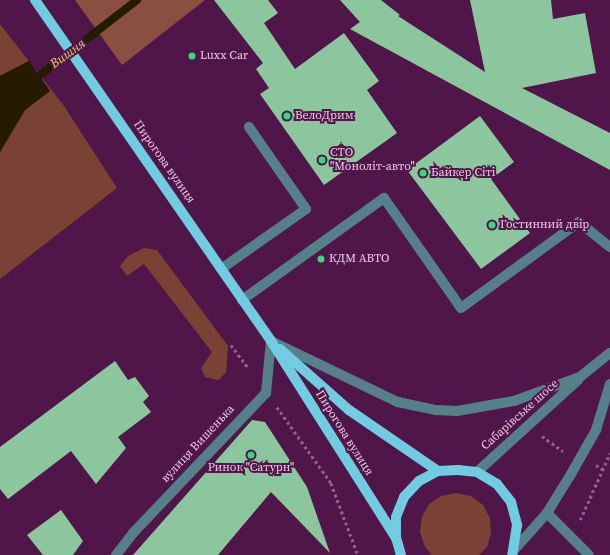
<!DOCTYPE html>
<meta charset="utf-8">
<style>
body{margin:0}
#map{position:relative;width:610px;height:555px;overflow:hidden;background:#511649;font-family:"Source Serif 4",serif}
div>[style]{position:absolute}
.green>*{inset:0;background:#7a4235}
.forest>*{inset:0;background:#8a4f41}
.water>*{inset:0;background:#241b00}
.stream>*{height:8px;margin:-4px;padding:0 4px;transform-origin:4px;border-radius:4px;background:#241b00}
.building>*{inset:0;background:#8cc69e}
.path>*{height:2.5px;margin-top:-1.25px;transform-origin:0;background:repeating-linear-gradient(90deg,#92608a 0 3px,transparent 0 6px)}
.minor>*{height:10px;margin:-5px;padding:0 5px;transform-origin:5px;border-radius:5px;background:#55808a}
.major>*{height:10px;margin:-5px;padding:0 5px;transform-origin:5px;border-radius:5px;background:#6fcce1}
.dots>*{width:11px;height:11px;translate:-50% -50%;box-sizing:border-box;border:2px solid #511649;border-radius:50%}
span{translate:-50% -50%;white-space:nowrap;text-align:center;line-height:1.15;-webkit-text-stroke:4px #511649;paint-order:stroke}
.poi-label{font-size:12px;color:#edc9e5}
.left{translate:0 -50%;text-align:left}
.street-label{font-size:12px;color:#edc9e5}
.water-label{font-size:13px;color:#e4cb71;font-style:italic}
</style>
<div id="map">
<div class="green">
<div style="clip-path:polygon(0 24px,64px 106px,117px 188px,0 279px,0 152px,25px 110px,50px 91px,29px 61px,0 76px)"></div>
<div style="clip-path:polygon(144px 248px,157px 250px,228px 346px,226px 372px,219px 380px,205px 377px,201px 368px,212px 352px,144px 264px,127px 276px,120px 266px,128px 256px)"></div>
<div style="clip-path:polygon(456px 493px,471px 496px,483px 505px,490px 518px,491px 533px,487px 547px,479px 555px,432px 555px,425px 547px,420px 532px,422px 517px,429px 504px,441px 496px)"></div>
</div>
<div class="forest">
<div style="clip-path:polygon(75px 0,205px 0,122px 65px)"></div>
</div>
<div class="water">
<div style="clip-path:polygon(29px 61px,50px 91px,25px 110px,0 152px,0 76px)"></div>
</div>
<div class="stream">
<div style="left:31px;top:82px;width:134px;rotate:-37.7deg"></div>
</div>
<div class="building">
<div style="clip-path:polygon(214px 0,268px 0,278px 13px,264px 23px,295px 69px,344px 33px,379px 81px,367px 90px,397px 133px,324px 185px,260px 94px,269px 88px,256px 69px,263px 63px)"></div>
<div style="clip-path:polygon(340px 0,381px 0,400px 15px,398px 16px,485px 72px,470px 0,551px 0,553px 19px,585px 13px,596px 73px,522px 88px,610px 133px,610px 170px,350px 29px,360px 22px)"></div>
<div style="clip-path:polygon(480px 116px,514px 162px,491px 179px,530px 233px,481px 269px,407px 170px)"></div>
<div style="clip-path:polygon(115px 361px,128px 380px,135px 377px,149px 396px,143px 402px,151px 412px,118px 437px,126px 448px,96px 484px,71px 451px,8px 499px,0 489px,0 447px)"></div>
<div style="clip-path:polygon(252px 420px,265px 422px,307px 487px,330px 553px,271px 492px,218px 555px,133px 555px)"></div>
<div style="clip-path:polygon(61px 510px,83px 541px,73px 555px,43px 555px,27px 535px)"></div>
</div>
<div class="path">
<div style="left:231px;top:345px;width:30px;rotate:53deg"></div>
<div style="left:277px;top:407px;width:93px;rotate:54.6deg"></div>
<div style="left:331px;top:483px;width:77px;rotate:69.4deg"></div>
<div style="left:542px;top:436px;width:26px;rotate:36deg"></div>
<div style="left:596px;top:465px;width:8px;rotate:30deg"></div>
<div style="left:580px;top:520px;width:73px;rotate:-65.9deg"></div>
</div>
<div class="minor">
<div style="left:221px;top:269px;width:104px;rotate:-35.2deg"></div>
<div style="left:306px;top:209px;width:100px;rotate:-124.8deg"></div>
<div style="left:242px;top:300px;width:175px;rotate:-35.7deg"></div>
<div style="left:384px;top:198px;width:134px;rotate:55deg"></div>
<div style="left:461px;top:308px;width:146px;rotate:-36.1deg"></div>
<div style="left:579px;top:222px;width:40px;rotate:39deg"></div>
<div style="left:477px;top:472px;width:137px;rotate:-42.3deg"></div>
<div style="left:547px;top:513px;width:59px;rotate:45deg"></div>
<div style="left:515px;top:549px;width:48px;rotate:-48.4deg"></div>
<div style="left:547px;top:513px;width:46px;rotate:-58.4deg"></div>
<div style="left:571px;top:474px;width:51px;rotate:-60.4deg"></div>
<div style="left:596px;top:430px;width:48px;rotate:-73.1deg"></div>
<div style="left:116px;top:555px;width:29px;rotate:-52deg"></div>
<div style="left:134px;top:532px;width:192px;rotate:-46.5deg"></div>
<div style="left:266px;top:393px;width:52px;rotate:-84.5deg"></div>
<div style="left:271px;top:341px;width:141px;rotate:25.7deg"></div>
<div style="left:398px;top:402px;width:40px;rotate:12deg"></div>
<div style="left:437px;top:410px;width:20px;rotate:3deg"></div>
<div style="left:457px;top:411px;width:58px;rotate:-10deg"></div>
<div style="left:514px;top:401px;width:70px;rotate:-20deg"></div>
<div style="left:580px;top:377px;width:38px;rotate:-39deg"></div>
</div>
<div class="major">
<div style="left:35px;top:0;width:415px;rotate:55.3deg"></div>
<div style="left:271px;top:341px;width:233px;rotate:57.6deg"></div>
<div style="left:280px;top:349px;width:92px;rotate:41.5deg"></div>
<div style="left:349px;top:410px;width:108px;rotate:34.4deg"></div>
<div style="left:401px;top:555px;width:18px;rotate:-106deg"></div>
<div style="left:396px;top:538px;width:21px;rotate:-90deg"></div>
<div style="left:396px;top:517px;width:22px;rotate:-68deg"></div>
<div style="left:404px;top:497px;width:22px;rotate:-47deg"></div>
<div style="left:419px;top:481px;width:21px;rotate:-28deg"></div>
<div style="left:438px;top:471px;width:20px;rotate:-3deg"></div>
<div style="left:458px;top:470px;width:19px;rotate:6deg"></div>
<div style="left:477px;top:472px;width:23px;rotate:31deg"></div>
<div style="left:497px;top:484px;width:23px;rotate:52deg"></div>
<div style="left:511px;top:502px;width:24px;rotate:75deg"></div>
<div style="left:517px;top:525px;width:30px;rotate:99deg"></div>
</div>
<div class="dots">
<div style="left:192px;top:56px;background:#36d880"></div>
<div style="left:287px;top:116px;background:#36d880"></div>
<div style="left:322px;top:160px;background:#36d880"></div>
<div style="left:423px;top:173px;background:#36d880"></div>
<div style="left:492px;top:225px;background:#36d880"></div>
<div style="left:321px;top:259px;background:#36d880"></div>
<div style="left:251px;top:455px;background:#36d880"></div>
</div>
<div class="poi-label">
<span class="left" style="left:200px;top:56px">Luxx Car</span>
<span class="left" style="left:295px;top:116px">ВелоДрим</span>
<span class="left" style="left:330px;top:160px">СТО<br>"Моноліт-авто"</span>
<span class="left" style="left:431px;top:173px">Байкер Сіті</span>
<span class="left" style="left:500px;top:225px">Гостинний двір</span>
<span class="left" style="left:329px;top:259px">КДМ АВТО</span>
<span style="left:251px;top:468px">Ринок "Сатурн"</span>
</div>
<div class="street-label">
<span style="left:164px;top:162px;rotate:55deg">Пирогова вулиця</span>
<span style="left:520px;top:415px;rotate:-42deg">Сабарівське шосе</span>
<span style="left:344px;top:433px;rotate:58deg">Пирогова вулиця</span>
<span style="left:198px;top:444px;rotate:-47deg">вулиця Вишенька</span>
</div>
<div class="water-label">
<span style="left:68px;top:54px;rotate:-36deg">Вишня</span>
</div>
</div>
